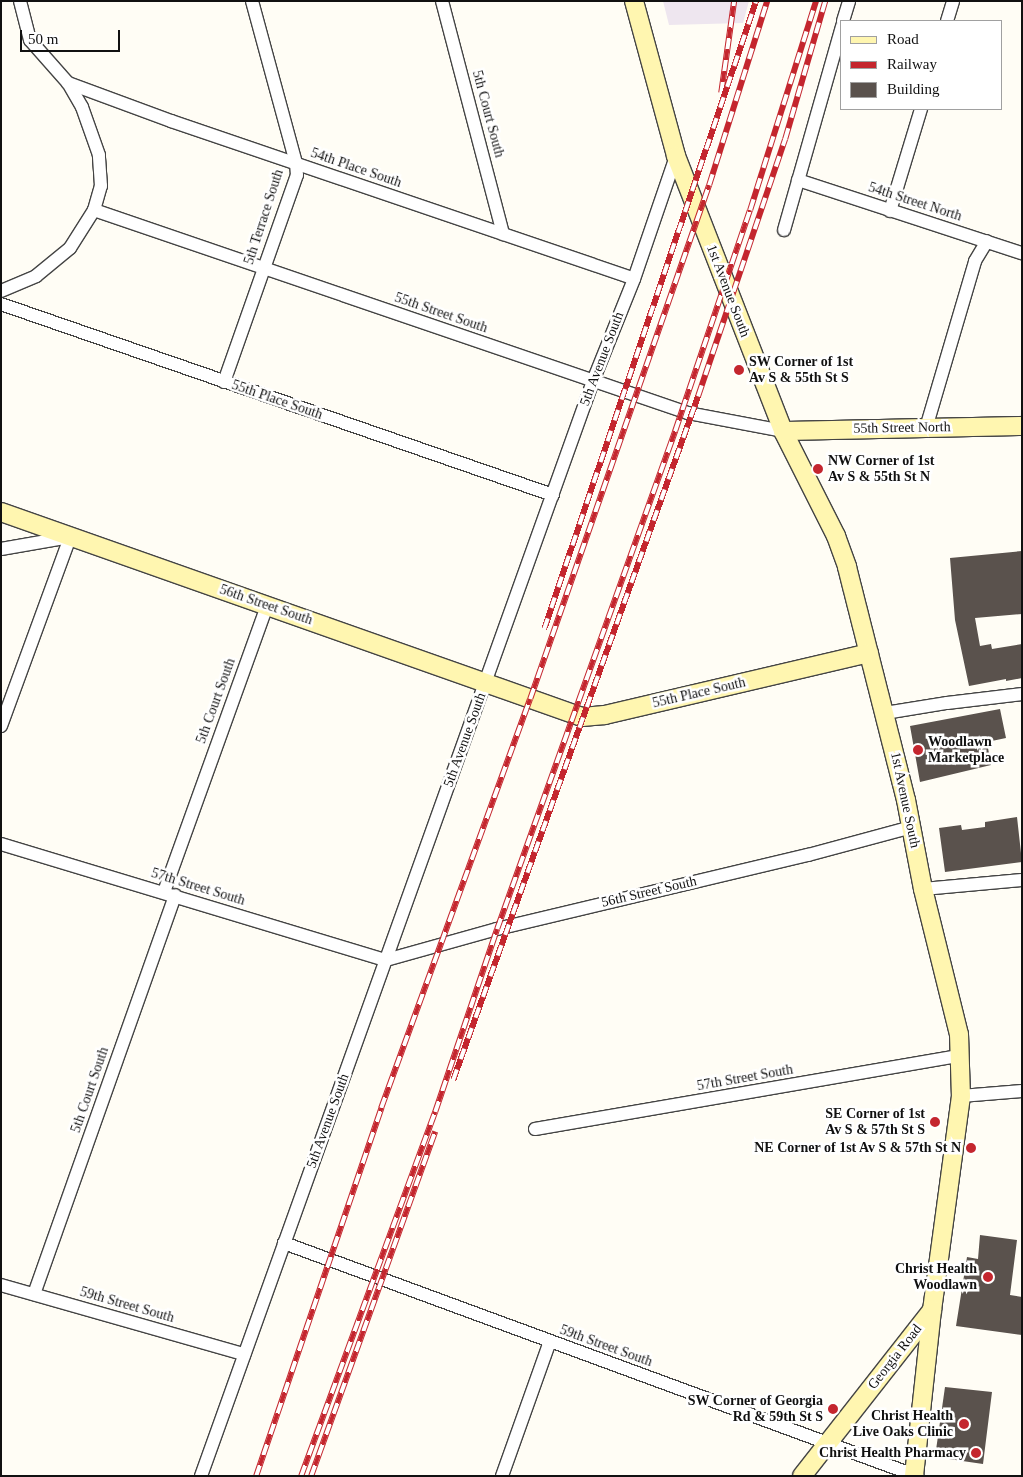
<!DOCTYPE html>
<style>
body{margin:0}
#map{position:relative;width:1023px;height:1477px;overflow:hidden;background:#fffdf5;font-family:Georgia,serif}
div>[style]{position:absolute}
.industrial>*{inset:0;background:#eee6ef}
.building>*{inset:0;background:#5a524d}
.roads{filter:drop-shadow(1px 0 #444) drop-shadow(-1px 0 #444) drop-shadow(0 1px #444) drop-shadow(0 -1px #444)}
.street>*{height:12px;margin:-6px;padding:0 6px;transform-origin:6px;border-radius:6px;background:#fff}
.secondary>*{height:18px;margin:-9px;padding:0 9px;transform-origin:9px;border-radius:9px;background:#fff6b0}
.rail>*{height:5.5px;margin-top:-2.75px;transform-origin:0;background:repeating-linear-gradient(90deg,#fff 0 11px,#c4262e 0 22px);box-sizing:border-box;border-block:1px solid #c4262e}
.dots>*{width:14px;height:14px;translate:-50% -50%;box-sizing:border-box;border:2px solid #fff;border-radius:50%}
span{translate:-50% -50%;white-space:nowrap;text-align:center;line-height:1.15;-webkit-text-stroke:5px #fff;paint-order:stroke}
.street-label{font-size:14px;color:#111}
.poi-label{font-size:14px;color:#111;font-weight:700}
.left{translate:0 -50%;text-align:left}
.right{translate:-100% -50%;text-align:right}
.frame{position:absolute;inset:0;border:2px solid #111;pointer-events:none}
.legend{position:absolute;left:840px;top:20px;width:162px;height:90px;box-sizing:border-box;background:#fff;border:1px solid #a0a0a0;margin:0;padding:6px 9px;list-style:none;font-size:15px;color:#111}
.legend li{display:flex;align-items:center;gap:10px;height:25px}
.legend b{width:25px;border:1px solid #a0a0a0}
.scale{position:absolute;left:20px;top:30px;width:100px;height:22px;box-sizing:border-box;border:2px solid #111;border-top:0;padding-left:6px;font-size:15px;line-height:18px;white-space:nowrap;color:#111;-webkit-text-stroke:4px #fff;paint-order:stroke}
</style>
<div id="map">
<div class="industrial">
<div style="clip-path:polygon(663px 1px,749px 1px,743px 23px,669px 25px)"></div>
</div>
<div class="building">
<div style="clip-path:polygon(1022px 551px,1022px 614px,975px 618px,980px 646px,991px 644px,992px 649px,1022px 644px,1022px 678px,1006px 681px,1006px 679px,969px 686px,955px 620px,950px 558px)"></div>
<div style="clip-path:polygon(1000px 709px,1006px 738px,987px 742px,991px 765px,920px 782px,910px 726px)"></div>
<div style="clip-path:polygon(1017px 817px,1022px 862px,945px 872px,939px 828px,961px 825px,962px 830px,985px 827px,985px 822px)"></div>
<div style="clip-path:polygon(980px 1235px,1017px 1240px,1010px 1295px,1022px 1297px,1022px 1335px,956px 1326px,967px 1257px,978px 1259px)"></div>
<div style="clip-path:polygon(945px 1387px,992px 1392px,983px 1464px,935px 1457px)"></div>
</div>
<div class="roads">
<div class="street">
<div style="left:442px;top:1px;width:241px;rotate:75.3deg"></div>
<div style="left:843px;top:21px;width:21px;rotate:-73deg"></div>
<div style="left:947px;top:21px;width:21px;rotate:-73deg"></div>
<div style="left:68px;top:83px;width:110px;rotate:20.3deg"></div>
<div style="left:171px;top:121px;width:489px;rotate:18.8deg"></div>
<div style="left:798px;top:180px;width:236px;rotate:18.1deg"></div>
<div style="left:94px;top:210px;width:628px;rotate:18.87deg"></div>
<div style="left:688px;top:413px;width:97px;rotate:10.7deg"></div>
<div style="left:890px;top:211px;width:107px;rotate:-73.1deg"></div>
<div style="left:784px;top:230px;width:212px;rotate:-74.1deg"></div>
<div style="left:1px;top:291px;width:38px;rotate:-23deg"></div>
<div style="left:36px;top:276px;width:44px;rotate:-39.5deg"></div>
<div style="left:70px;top:248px;width:45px;rotate:-57.7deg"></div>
<div style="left:94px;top:210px;width:25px;rotate:-74deg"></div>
<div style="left:101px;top:186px;width:31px;rotate:-94deg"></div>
<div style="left:99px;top:155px;width:51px;rotate:-109.5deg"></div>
<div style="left:82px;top:107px;width:28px;rotate:-120deg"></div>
<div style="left:68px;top:83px;width:57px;rotate:-131.5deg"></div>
<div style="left:30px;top:40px;width:40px;rotate:-104.4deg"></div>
<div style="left:1px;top:304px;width:584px;rotate:19.09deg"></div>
<div style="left:224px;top:382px;width:219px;rotate:-70.6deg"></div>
<div style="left:297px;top:175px;width:12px;rotate:-95deg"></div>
<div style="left:296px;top:163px;width:168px;rotate:-105.2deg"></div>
<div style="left:926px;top:428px;width:174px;rotate:-73.6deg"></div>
<div style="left:975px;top:261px;width:23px;rotate:-59deg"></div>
<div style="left:1px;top:549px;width:70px;rotate:-9.9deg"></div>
<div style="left:885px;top:713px;width:63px;rotate:-9.2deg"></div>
<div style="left:947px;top:703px;width:76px;rotate:-6.8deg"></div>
<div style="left:1px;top:726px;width:201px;rotate:-69.9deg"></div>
<div style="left:1px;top:844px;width:402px;rotate:16.8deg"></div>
<div style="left:386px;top:960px;width:115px;rotate:-15.6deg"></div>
<div style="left:497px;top:929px;width:320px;rotate:-13.4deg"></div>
<div style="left:808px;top:855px;width:108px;rotate:-15.1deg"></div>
<div style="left:923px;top:889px;width:99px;rotate:-5.2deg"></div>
<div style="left:164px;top:892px;width:304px;rotate:-70.2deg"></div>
<div style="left:961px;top:1096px;width:61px;rotate:-4.7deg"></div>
<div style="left:535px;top:1129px;width:430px;rotate:-9.8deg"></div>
<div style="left:284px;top:1243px;width:675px;rotate:20.21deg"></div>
<div style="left:1px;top:1285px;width:253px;rotate:15.9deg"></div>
<div style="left:34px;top:1294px;width:423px;rotate:-70.5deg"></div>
<div style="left:201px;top:1476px;width:1163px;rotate:-70.3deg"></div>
<div style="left:593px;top:381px;width:110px;rotate:-68.1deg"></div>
<div style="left:634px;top:279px;width:130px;rotate:-71.1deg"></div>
<div style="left:502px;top:1476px;width:143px;rotate:-70.4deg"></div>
</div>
<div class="secondary">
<div style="left:634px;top:1px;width:161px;rotate:74.8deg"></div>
<div style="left:676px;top:156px;width:295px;rotate:68.7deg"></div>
<div style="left:783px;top:431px;width:118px;rotate:63.2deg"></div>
<div style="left:836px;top:536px;width:33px;rotate:70deg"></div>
<div style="left:847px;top:567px;width:240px;rotate:75.8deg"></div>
<div style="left:906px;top:800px;width:91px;rotate:79.2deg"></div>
<div style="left:923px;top:889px;width:149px;rotate:76.1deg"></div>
<div style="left:959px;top:1034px;width:62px;rotate:88.2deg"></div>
<div style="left:961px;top:1096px;width:216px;rotate:97.7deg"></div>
<div style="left:932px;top:1310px;width:167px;rotate:96.2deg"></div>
<div style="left:783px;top:431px;width:239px;rotate:-1.2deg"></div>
<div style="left:1px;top:512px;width:616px;rotate:19.43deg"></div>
<div style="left:582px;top:717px;width:23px;rotate:-5deg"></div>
<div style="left:605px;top:715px;width:271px;rotate:-13.2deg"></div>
<div style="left:802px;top:1476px;width:211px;rotate:-51.9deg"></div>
</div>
</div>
<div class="rail">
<div style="left:721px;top:93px;width:93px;rotate:-82deg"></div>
<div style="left:544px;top:629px;width:663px;rotate:-71.35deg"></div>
<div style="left:453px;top:1080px;width:727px;rotate:-70.29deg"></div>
<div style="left:698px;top:396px;width:271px;rotate:-71.3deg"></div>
<div style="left:785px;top:139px;width:144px;rotate:-73.8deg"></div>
<div style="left:256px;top:1476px;width:389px;rotate:-71.2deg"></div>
<div style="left:381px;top:1108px;width:435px;rotate:-70deg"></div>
<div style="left:530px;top:699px;width:544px;rotate:-70.8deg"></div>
<div style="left:709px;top:185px;width:193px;rotate:-72.5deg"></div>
<div style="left:301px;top:1476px;width:388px;rotate:-69.8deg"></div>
<div style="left:435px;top:1112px;width:193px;rotate:-71.3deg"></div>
<div style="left:497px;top:929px;width:529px;rotate:-70.33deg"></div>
<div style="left:675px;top:431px;width:233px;rotate:-71.3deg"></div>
<div style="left:750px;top:210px;width:219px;rotate:-72.5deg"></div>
<div style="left:311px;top:1476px;width:366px;rotate:-70.2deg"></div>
</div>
<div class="dots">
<div style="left:739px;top:370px;background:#c4262e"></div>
<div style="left:818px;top:469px;background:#c4262e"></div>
<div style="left:918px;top:750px;background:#c4262e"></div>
<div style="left:935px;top:1122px;background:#c4262e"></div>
<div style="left:971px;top:1148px;background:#c4262e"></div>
<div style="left:988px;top:1277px;background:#c4262e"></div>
<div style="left:833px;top:1409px;background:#c4262e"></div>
<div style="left:964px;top:1424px;background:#c4262e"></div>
<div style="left:976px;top:1453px;background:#c4262e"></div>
</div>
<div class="street-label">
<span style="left:488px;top:114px;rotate:75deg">5th Court South</span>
<span style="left:356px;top:168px;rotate:19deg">54th Place South</span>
<span style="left:915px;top:202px;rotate:18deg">54th Street North</span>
<span style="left:264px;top:217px;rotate:-72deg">5th Terrace South</span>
<span style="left:728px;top:291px;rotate:69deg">1st Avenue South</span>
<span style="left:441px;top:313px;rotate:19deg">55th Street South</span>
<span style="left:602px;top:359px;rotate:-69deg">5th Avenue South</span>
<span style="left:277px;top:400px;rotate:19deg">55th Place South</span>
<span style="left:902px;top:428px;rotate:-1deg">55th Street North</span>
<span style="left:266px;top:605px;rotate:19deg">56th Street South</span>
<span style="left:699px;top:693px;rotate:-13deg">55th Place South</span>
<span style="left:216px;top:701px;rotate:-70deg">5th Court South</span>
<span style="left:465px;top:740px;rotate:-70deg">5th Avenue South</span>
<span style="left:905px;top:800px;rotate:78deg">1st Avenue South</span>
<span style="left:198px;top:887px;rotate:17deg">57th Street South</span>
<span style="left:649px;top:892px;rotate:-13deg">56th Street South</span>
<span style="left:745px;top:1078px;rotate:-10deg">57th Street South</span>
<span style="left:90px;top:1090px;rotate:-71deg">5th Court South</span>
<span style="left:328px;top:1121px;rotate:-70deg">5th Avenue South</span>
<span style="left:127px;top:1305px;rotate:16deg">59th Street South</span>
<span style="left:606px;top:1346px;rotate:20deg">59th Street South</span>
<span style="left:895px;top:1357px;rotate:-52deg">Georgia Road</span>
</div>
<div class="poi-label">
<span class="left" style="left:749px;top:370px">SW Corner of 1st<br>Av S &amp; 55th St S</span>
<span class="left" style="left:828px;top:469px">NW Corner of 1st<br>Av S &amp; 55th St N</span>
<span class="left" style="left:928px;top:750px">Woodlawn<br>Marketplace</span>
<span class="right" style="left:925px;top:1122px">SE Corner of 1st<br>Av S &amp; 57th St S</span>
<span class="right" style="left:961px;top:1148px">NE Corner of 1st Av S &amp; 57th St N</span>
<span class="right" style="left:977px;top:1277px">Christ Health<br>Woodlawn</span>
<span class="right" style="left:823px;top:1409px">SW Corner of Georgia<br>Rd &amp; 59th St S</span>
<span class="right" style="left:953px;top:1424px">Christ Health<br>Live Oaks Clinic</span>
<span class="right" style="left:966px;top:1453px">Christ Health Pharmacy</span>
</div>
<div class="frame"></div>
<ul class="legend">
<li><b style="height:6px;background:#fff6b0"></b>Road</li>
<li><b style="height:6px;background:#c4262e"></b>Railway</li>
<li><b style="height:14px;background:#5a524d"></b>Building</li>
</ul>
<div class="scale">50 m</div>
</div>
